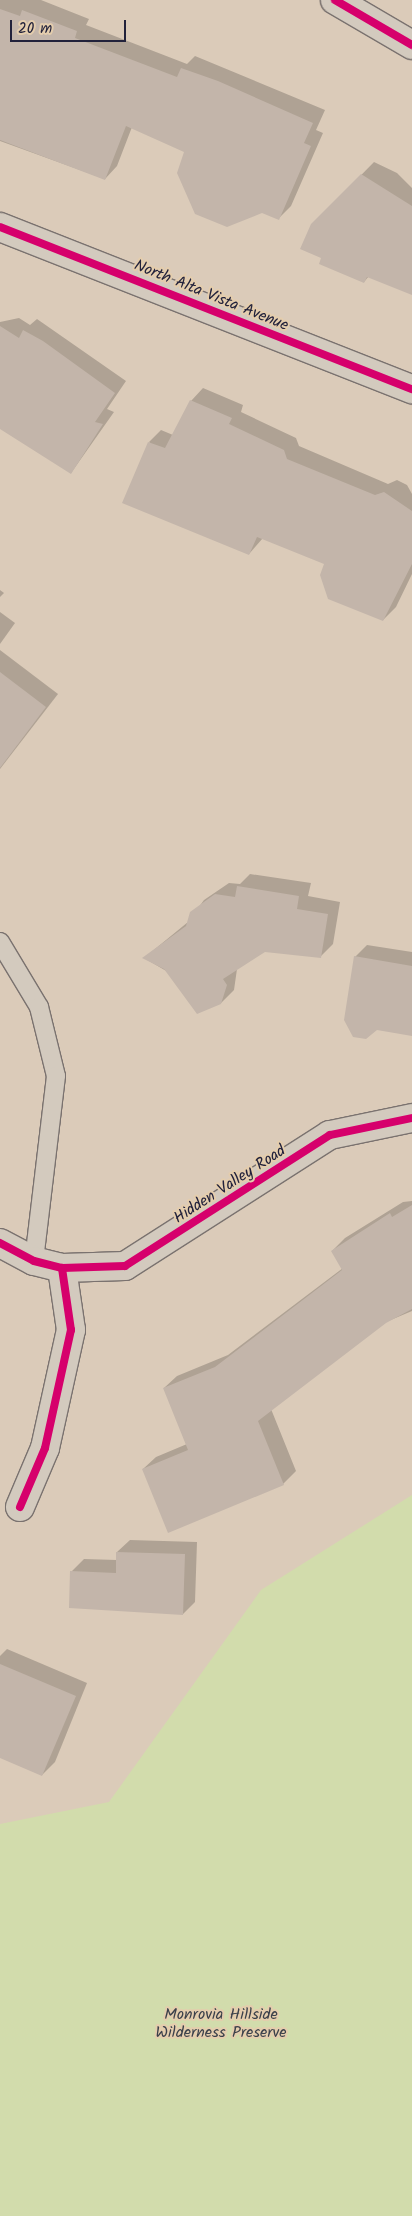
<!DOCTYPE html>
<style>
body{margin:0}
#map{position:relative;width:412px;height:2216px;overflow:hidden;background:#dbcbb9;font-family:Kalam,sans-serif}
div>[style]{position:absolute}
.green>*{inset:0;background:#d2dcac}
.shadow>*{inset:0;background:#0003}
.building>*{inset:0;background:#c3b5aa}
.roads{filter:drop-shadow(1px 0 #7a726f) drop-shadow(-1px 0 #7a726f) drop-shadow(0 1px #7a726f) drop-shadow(0 -1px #7a726f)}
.service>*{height:18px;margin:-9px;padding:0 9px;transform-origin:9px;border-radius:9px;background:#d3cabe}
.minor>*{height:28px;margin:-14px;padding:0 14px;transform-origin:14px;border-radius:14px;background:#d3cabe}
.cycleway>*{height:8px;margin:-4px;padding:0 4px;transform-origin:4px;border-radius:4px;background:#d6006c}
span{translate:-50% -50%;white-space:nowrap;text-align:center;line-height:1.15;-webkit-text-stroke:4px #e4cdad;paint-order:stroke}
.street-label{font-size:16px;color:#22223b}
.park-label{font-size:16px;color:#3b404a}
.scale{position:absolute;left:10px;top:20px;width:116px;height:22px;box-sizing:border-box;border:2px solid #22223b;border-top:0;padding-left:6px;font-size:15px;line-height:18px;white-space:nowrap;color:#22223b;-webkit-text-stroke:4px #e4cdad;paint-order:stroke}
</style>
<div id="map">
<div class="green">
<div style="clip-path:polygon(412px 1495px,412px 2216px,0 2216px,0 1824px,109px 1802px,261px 1590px)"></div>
</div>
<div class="shadow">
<div style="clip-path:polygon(0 0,41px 0,89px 19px,86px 25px,187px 64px,195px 56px,325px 110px,316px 130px,323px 133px,291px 206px,279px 218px,186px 151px,132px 127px,117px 166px,105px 179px,0 141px)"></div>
<div style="clip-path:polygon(374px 162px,397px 173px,412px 188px,412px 293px,369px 276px,364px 282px,323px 257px,312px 225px)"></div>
<div style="clip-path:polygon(19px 318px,30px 325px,37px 319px,126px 381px,107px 409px,114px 412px,71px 473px,0 427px,0 322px)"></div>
<div style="clip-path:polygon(203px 388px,243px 405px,241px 412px,296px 438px,299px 446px,388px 484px,397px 480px,407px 485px,412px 494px,412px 574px,396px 607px,383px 620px,326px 563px,263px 538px,249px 554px,149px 442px,161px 430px,173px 435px,191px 401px)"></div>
<div style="clip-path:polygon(0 590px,4px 593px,0 597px)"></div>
<div style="clip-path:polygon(0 612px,15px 623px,0 644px)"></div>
<div style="clip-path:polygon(0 650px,58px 694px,0 769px)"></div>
<div style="clip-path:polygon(250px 874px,311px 883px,308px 896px,340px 902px,333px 944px,320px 957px,264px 950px,237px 969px,234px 990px,221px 1003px,144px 958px,188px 922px,204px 900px,229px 883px,240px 884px)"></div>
<div style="clip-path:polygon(367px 945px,412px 952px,412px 1034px,355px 957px)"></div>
<div style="clip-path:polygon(412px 1201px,412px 1311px,386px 1322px,271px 1409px,296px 1471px,283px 1484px,143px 1469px,156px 1457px,187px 1444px,164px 1388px,177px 1376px,228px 1355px,343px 1268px,332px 1251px,345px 1238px,403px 1202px)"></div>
<div style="clip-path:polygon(130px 1540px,197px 1542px,195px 1602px,183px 1614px,71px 1572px,84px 1559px,117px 1560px,117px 1552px)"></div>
<div style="clip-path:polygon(7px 1649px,87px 1683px,55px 1762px,42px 1775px,0 1757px,0 1656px)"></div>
</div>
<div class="building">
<div style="clip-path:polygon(0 9px,20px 16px,22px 10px,77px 31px,75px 38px,177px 77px,181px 68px,218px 81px,313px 123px,304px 143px,311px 146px,279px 220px,262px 213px,227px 227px,195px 214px,177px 173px,184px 152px,126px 126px,105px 180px,0 140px)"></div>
<div style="clip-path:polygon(361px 174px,412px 206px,412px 295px,367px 277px,364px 283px,319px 264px,321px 258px,300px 249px,311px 224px)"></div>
<div style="clip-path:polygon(0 326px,19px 338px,23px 330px,43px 341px,115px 393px,95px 422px,103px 424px,71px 474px,0 429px)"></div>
<div style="clip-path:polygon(190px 400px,232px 418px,229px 424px,284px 450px,287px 459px,375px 495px,384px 492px,412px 511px,412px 564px,383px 621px,328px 599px,320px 575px,324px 564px,257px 537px,249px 555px,122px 503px,148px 442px,165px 448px)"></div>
<div style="clip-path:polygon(0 672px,46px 707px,0 768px)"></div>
<div style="clip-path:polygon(237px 886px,299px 896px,297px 909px,328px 914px,321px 958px,265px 952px,223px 979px,227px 985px,221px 1004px,197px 1014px,164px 969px,142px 958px,186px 926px,190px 912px,215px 894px,235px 897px)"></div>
<div style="clip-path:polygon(354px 956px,412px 966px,412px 1036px,377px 1030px,366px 1039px,353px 1037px,344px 1020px)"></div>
<div style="clip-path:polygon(412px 1205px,412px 1309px,386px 1323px,258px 1421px,284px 1485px,168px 1533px,142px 1469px,188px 1450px,163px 1388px,215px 1367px,342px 1270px,331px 1251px,390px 1213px,392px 1217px)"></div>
<div style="clip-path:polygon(116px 1552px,185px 1554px,183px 1615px,69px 1608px,70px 1571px,116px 1573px)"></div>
<div style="clip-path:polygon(0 1664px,76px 1696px,42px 1776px,0 1758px)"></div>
</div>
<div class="roads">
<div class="service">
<div style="left:0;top:942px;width:76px;rotate:59deg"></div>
<div style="left:39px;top:1007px;width:71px;rotate:76.2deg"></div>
<div style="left:56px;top:1076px;width:186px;rotate:96.8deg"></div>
</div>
<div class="minor">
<div style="left:335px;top:0;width:89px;rotate:30.3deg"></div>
<div style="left:0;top:227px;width:443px;rotate:21.5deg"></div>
<div style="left:0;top:1243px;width:38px;rotate:28deg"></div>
<div style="left:34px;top:1261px;width:29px;rotate:14deg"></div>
<div style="left:62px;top:1268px;width:63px;rotate:-1.8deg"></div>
<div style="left:125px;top:1266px;width:243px;rotate:-32.6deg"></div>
<div style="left:330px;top:1135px;width:84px;rotate:-11.7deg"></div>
<div style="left:20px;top:1507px;width:64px;rotate:-67deg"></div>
<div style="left:45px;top:1448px;width:121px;rotate:-77.6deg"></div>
<div style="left:71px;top:1330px;width:63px;rotate:-98.3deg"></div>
</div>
</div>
<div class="cycleway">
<div style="left:335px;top:0;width:89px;rotate:30.3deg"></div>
<div style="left:0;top:227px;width:443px;rotate:21.5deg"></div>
<div style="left:0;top:1243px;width:38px;rotate:28deg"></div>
<div style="left:34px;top:1261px;width:29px;rotate:14deg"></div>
<div style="left:62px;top:1268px;width:63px;rotate:-1.8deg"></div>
<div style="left:125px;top:1266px;width:243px;rotate:-32.6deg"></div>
<div style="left:330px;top:1135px;width:84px;rotate:-11.7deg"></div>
<div style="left:20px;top:1507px;width:64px;rotate:-67deg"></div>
<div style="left:45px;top:1448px;width:121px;rotate:-77.6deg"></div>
<div style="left:71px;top:1330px;width:63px;rotate:-98.3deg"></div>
</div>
<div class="street-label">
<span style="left:211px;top:296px;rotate:22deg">North Alta Vista Avenue</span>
<span style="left:230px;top:1185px;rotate:-33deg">Hidden Valley Road</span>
</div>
<div class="park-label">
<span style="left:221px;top:2024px">Monrovia Hillside<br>Wilderness Preserve</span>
</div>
<div class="scale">20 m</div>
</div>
